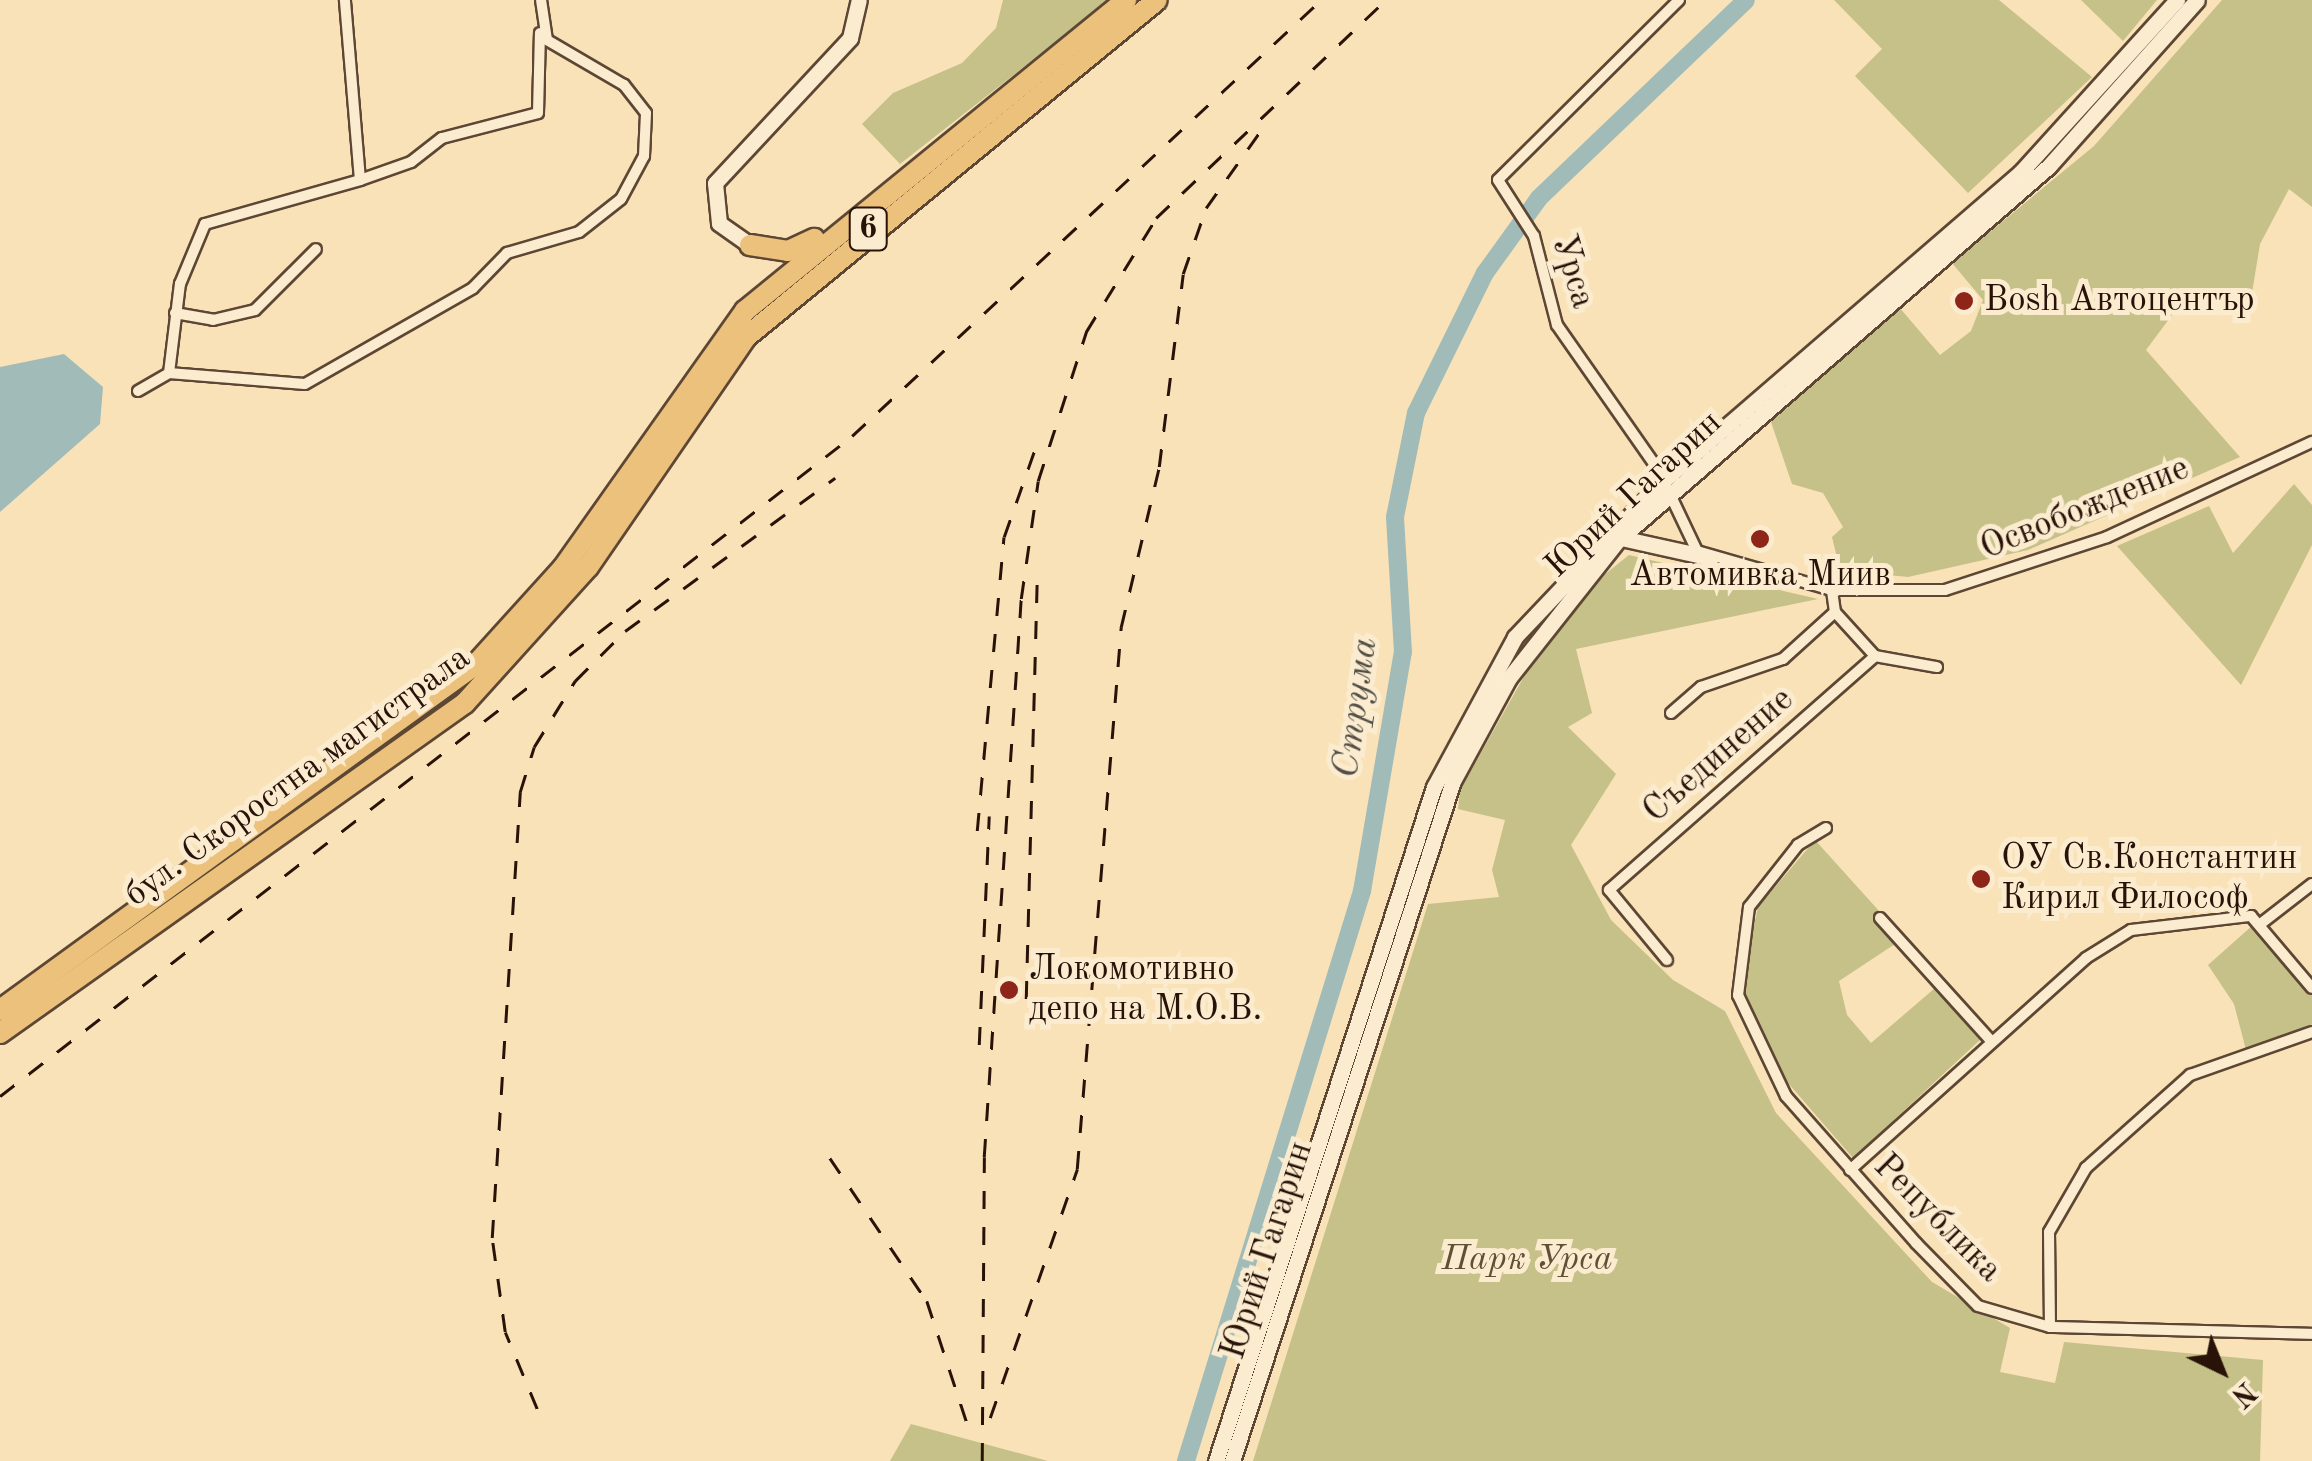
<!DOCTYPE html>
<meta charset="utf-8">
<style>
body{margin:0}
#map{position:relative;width:2312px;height:1461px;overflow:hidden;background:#f9e2b7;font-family:"Old Standard TT",serif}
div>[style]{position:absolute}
.green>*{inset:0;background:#c5c189}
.water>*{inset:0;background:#a1bcb8}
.river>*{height:18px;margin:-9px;padding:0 9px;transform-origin:9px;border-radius:9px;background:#a1bcb8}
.roads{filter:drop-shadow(2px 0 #5d4734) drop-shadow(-2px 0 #5d4734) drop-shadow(0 2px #5d4734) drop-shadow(0 -2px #5d4734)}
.street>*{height:10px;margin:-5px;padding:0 5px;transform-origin:5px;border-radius:5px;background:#fbecd0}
.secondary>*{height:15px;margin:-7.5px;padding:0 7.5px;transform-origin:7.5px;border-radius:7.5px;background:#fbecd0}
.highway>*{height:20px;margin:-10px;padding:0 10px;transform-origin:10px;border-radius:10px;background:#ecc17c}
.rail>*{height:2.5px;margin-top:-1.25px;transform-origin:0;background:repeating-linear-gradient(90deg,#291309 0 18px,transparent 0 36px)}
.dots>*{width:28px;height:28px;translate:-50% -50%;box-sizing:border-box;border:5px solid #fbecd0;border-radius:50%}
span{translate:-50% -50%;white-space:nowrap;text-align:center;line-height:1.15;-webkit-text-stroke:10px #fbecd0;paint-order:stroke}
.shield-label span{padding:2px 8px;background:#fbecd0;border:2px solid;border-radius:8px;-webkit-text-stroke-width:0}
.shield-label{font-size:32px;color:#291309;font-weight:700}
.street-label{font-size:35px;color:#291309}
.poi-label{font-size:35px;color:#291309}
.left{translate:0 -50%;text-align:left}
.park-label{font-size:35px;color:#605036;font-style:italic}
.water-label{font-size:38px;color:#534e46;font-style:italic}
.north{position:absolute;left:2172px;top:1321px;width:100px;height:100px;-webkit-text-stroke:8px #fbecd0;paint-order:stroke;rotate:137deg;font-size:28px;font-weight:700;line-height:40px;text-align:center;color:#291309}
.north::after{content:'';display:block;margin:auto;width:35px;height:45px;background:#291309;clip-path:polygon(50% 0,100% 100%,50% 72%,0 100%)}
</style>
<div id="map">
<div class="green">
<div style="clip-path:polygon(1003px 0,1109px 0,900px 164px,862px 124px,893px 93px,962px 63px,996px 28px)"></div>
<div style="clip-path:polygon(1834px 0,1999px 0,2092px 77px,1968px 193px,1855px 76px,1882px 49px)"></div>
<div style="clip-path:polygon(2081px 0,2157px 0,2123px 41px)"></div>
<div style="clip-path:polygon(2222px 0,2312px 0,2312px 207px,2289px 189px,2260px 244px,2252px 293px,2175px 311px,2146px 350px,2240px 457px,2028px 550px,1908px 577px,1840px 570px,1832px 537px,1843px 527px,1823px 493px,1792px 484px,1771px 422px,1899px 307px,1940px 355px,1971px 331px,1983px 300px,1952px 263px,2094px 146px)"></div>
<div style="clip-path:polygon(2294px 484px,2312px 505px,2312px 545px,2241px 685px,2117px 546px,2209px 506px,2233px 553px)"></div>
<div style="clip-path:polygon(1629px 555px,1818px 599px,1576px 649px,1592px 713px,1568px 727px,1616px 774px,1571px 845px,1611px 920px,1673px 980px,1725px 1011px,1776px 1113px,1932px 1282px,2010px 1328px,2000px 1372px,2055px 1383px,2064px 1342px,2263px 1360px,2260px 1461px,1253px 1461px,1428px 904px,1499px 897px,1492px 870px,1505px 820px,1458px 809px,1460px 790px,1544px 641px,1579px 595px)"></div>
<div style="clip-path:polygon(1815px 840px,1880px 912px,1874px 919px,1895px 944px,1839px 981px,1847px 1015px,1871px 1043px,1935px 988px,1981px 1039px,1853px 1158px,1782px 1076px,1741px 984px,1758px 907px)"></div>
<div style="clip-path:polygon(2253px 925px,2312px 995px,2312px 1024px,2246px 1050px,2234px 1004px,2208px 965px)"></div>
<div style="clip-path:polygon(911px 1424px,1048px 1461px,890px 1461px)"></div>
</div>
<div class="water">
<div style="clip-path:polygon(64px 354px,103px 387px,100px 424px,0 512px,0 367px)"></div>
</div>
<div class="river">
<div style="left:1186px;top:1461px;width:597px;rotate:-72.84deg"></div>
<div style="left:1362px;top:891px;width:242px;rotate:-80.3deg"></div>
<div style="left:1403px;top:652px;width:135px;rotate:-93.4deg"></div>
<div style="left:1395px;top:517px;width:106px;rotate:-78.6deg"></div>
<div style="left:1416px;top:413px;width:156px;rotate:-63.8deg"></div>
<div style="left:1485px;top:273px;width:92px;rotate:-54.2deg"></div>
<div style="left:1539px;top:198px;width:286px;rotate:-43.7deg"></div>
</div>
<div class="roads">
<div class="street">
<div style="left:1679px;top:0;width:255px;rotate:135.2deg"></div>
<div style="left:1498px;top:180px;width:67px;rotate:57.3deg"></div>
<div style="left:1534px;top:236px;width:92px;rotate:75.5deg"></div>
<div style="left:1557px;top:325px;width:176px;rotate:55deg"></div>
<div style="left:1658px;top:469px;width:91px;rotate:64.6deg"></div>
<div style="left:1697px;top:551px;width:141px;rotate:16.1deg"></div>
<div style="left:1832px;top:590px;width:113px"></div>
<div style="left:1945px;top:590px;width:170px;rotate:-18.1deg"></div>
<div style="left:2107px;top:537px;width:226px;rotate:-24.9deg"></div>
<div style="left:360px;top:180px;width:54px;rotate:-19.4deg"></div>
<div style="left:411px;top:162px;width:39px;rotate:-38deg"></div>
<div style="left:442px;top:138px;width:99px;rotate:-14.6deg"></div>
<div style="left:538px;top:113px;width:80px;rotate:-88.6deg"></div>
<div style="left:175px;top:313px;width:39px;rotate:10deg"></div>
<div style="left:213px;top:320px;width:43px;rotate:-13.4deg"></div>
<div style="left:255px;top:310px;width:86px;rotate:-45deg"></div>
<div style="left:169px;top:373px;width:136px;rotate:4.6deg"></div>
<div style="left:305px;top:384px;width:193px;rotate:-29.7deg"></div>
<div style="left:473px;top:288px;width:49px;rotate:-45.8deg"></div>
<div style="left:507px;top:253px;width:75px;rotate:-16.3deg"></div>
<div style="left:579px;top:232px;width:53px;rotate:-38.2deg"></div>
<div style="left:621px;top:199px;width:49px;rotate:-61.9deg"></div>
<div style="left:644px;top:156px;width:43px;rotate:-87.3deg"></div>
<div style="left:646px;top:113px;width:36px;rotate:-128deg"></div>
<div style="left:624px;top:85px;width:89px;rotate:-149.7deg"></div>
<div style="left:547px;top:40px;width:40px;rotate:-98.5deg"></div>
<div style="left:138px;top:391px;width:36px;rotate:-30deg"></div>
<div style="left:169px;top:373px;width:90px;rotate:-83deg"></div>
<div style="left:180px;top:284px;width:65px;rotate:-67.4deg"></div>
<div style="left:205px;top:224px;width:161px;rotate:-15.8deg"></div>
<div style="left:360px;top:180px;width:181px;rotate:-94.8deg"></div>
<div style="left:1875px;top:656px;width:63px;rotate:10.1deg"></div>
<div style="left:1671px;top:713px;width:40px;rotate:-41deg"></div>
<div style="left:1701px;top:687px;width:87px;rotate:-18.9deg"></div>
<div style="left:1783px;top:659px;width:70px;rotate:-42.1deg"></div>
<div style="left:1826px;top:828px;width:33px;rotate:149deg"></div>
<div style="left:1798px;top:845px;width:79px;rotate:128.3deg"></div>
<div style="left:1749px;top:907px;width:89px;rotate:97.1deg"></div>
<div style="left:1738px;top:995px;width:112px;rotate:64.6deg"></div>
<div style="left:1786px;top:1096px;width:196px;rotate:48.5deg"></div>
<div style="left:1916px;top:1243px;width:88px;rotate:45.5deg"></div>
<div style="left:1978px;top:1306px;width:75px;rotate:16.3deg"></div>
<div style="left:2050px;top:1327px;width:262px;rotate:1.5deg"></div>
<div style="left:1880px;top:918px;width:167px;rotate:47.9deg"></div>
<div style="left:2263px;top:922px;width:62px;rotate:-37.8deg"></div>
<div style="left:1667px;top:960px;width:91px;rotate:-129.6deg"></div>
<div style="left:1609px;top:890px;width:354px;rotate:-41.3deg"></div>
<div style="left:1875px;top:656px;width:59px;rotate:-132.3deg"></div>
<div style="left:1835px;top:612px;width:22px;rotate:-98deg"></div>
<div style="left:1850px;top:1170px;width:317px;rotate:-41.9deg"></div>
<div style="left:2086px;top:958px;width:53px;rotate:-31.9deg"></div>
<div style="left:2131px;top:930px;width:121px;rotate:-6.7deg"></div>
<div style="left:2251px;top:916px;width:94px;rotate:49.7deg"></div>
<div style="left:2050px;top:1327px;width:95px;rotate:-90.6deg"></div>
<div style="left:2049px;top:1232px;width:74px;rotate:-60deg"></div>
<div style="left:2086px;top:1168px;width:140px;rotate:-41.8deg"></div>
<div style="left:2190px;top:1075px;width:129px;rotate:-19.4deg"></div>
</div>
<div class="secondary">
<div style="left:750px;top:245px;width:38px;rotate:-145deg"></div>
<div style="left:719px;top:223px;width:40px;rotate:-95.7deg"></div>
<div style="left:715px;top:183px;width:198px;rotate:-47deg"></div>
<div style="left:850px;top:38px;width:39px;rotate:-77deg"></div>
<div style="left:1621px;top:538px;width:92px;rotate:12.5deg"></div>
<div style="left:1216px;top:1461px;width:708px;rotate:-72.08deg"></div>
<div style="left:1434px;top:787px;width:170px;rotate:-61.6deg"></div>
<div style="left:1515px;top:637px;width:214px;rotate:-46.5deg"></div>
<div style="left:1662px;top:482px;width:473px;rotate:-40.8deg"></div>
<div style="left:2020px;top:173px;width:234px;rotate:-47.8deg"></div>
<div style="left:1232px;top:1461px;width:715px;rotate:-72deg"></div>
<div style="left:1453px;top:781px;width:117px;rotate:-61.5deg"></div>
<div style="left:1509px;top:678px;width:176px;rotate:-51.7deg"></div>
<div style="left:1618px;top:540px;width:571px;rotate:-40.95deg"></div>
<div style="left:2049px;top:166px;width:222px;rotate:-48.3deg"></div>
</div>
<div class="highway">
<div style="left:750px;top:245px;width:38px;rotate:9deg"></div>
<div style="left:788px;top:251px;width:29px;rotate:-25deg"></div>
<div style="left:0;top:1010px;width:588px;rotate:-36.01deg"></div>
<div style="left:476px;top:664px;width:130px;rotate:-47.8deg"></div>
<div style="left:563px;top:568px;width:315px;rotate:-54.7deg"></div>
<div style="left:745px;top:311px;width:492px;rotate:-39.2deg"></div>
<div style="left:0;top:1033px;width:570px;rotate:-35.36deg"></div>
<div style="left:465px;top:703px;width:183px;rotate:-47.9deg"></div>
<div style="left:588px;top:567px;width:279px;rotate:-55.5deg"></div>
<div style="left:746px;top:337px;width:531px;rotate:-39.35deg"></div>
</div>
</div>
<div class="rail">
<div style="left:977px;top:831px;width:295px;rotate:-84.8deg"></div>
<div style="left:1004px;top:537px;width:93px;rotate:-70.6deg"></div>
<div style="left:1026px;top:999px;width:431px;rotate:-88.5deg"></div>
<div style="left:979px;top:1045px;width:229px;rotate:-87.5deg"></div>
<div style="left:0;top:1096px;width:1078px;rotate:-37.76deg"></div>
<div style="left:852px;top:436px;width:640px;rotate:-42.91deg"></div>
<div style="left:830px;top:1158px;width:173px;rotate:55.9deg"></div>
<div style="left:927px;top:1301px;width:138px;rotate:71.8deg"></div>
<div style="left:537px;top:1409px;width:83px;rotate:-112.6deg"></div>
<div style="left:505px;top:1332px;width:95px;rotate:-97.9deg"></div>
<div style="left:492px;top:1238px;width:447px;rotate:-86.4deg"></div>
<div style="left:520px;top:792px;width:47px;rotate:-72.7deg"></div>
<div style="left:534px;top:747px;width:78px;rotate:-58.2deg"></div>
<div style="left:575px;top:681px;width:71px;rotate:-45deg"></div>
<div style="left:625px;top:631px;width:260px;rotate:-36.1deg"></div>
<div style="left:990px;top:1418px;width:264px;rotate:-70.7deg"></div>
<div style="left:1077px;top:1169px;width:544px;rotate:-85.36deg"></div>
<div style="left:1121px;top:627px;width:164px;rotate:-76.6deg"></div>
<div style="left:1159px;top:467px;width:194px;rotate:-82.9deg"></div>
<div style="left:1183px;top:274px;width:70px;rotate:-70.8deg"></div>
<div style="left:1206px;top:208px;width:97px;rotate:-54.7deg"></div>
<div style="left:982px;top:1461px;width:304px;rotate:-89.6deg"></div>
<div style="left:984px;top:1157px;width:559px;rotate:-86.21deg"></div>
<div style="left:1021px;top:599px;width:119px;rotate:-81.8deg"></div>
<div style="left:1038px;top:481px;width:157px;rotate:-72.1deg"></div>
<div style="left:1086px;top:332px;width:134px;rotate:-58.4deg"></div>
<div style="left:1156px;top:218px;width:317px;rotate:-43.5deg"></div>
</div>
<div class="dots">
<div style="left:1964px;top:301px;background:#8f2418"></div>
<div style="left:1760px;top:539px;background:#8f2418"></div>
<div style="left:1981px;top:879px;background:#8f2418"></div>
<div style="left:1009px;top:990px;background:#8f2418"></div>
</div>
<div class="shield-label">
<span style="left:868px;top:229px">6</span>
</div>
<div class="street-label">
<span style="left:1572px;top:272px;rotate:73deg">Урса</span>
<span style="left:1634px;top:495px;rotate:-43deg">Юрий Гагарин</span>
<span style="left:2085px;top:509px;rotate:-22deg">Освобождение</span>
<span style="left:1719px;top:756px;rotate:-41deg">Съединение</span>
<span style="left:298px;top:777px;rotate:-36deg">бул. Скоростна магистрала</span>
<span style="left:1937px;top:1219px;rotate:45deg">Република</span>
<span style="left:1268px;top:1251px;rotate:-72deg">Юрий Гагарин</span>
</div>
<div class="poi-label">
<span class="left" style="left:1984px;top:301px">Bosh Автоцентър</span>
<span style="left:1760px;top:576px">Автомивка Миив</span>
<span class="left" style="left:2001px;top:879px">ОУ Св.Константин<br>Кирил Философ</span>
<span class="left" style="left:1029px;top:990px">Локомотивно<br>депо на М.О.В.</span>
</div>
<div class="park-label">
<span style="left:1527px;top:1260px">Парк Урса</span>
</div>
<div class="water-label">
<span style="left:1357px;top:708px;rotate:-82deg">Струма</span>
</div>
<div class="north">N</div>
</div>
